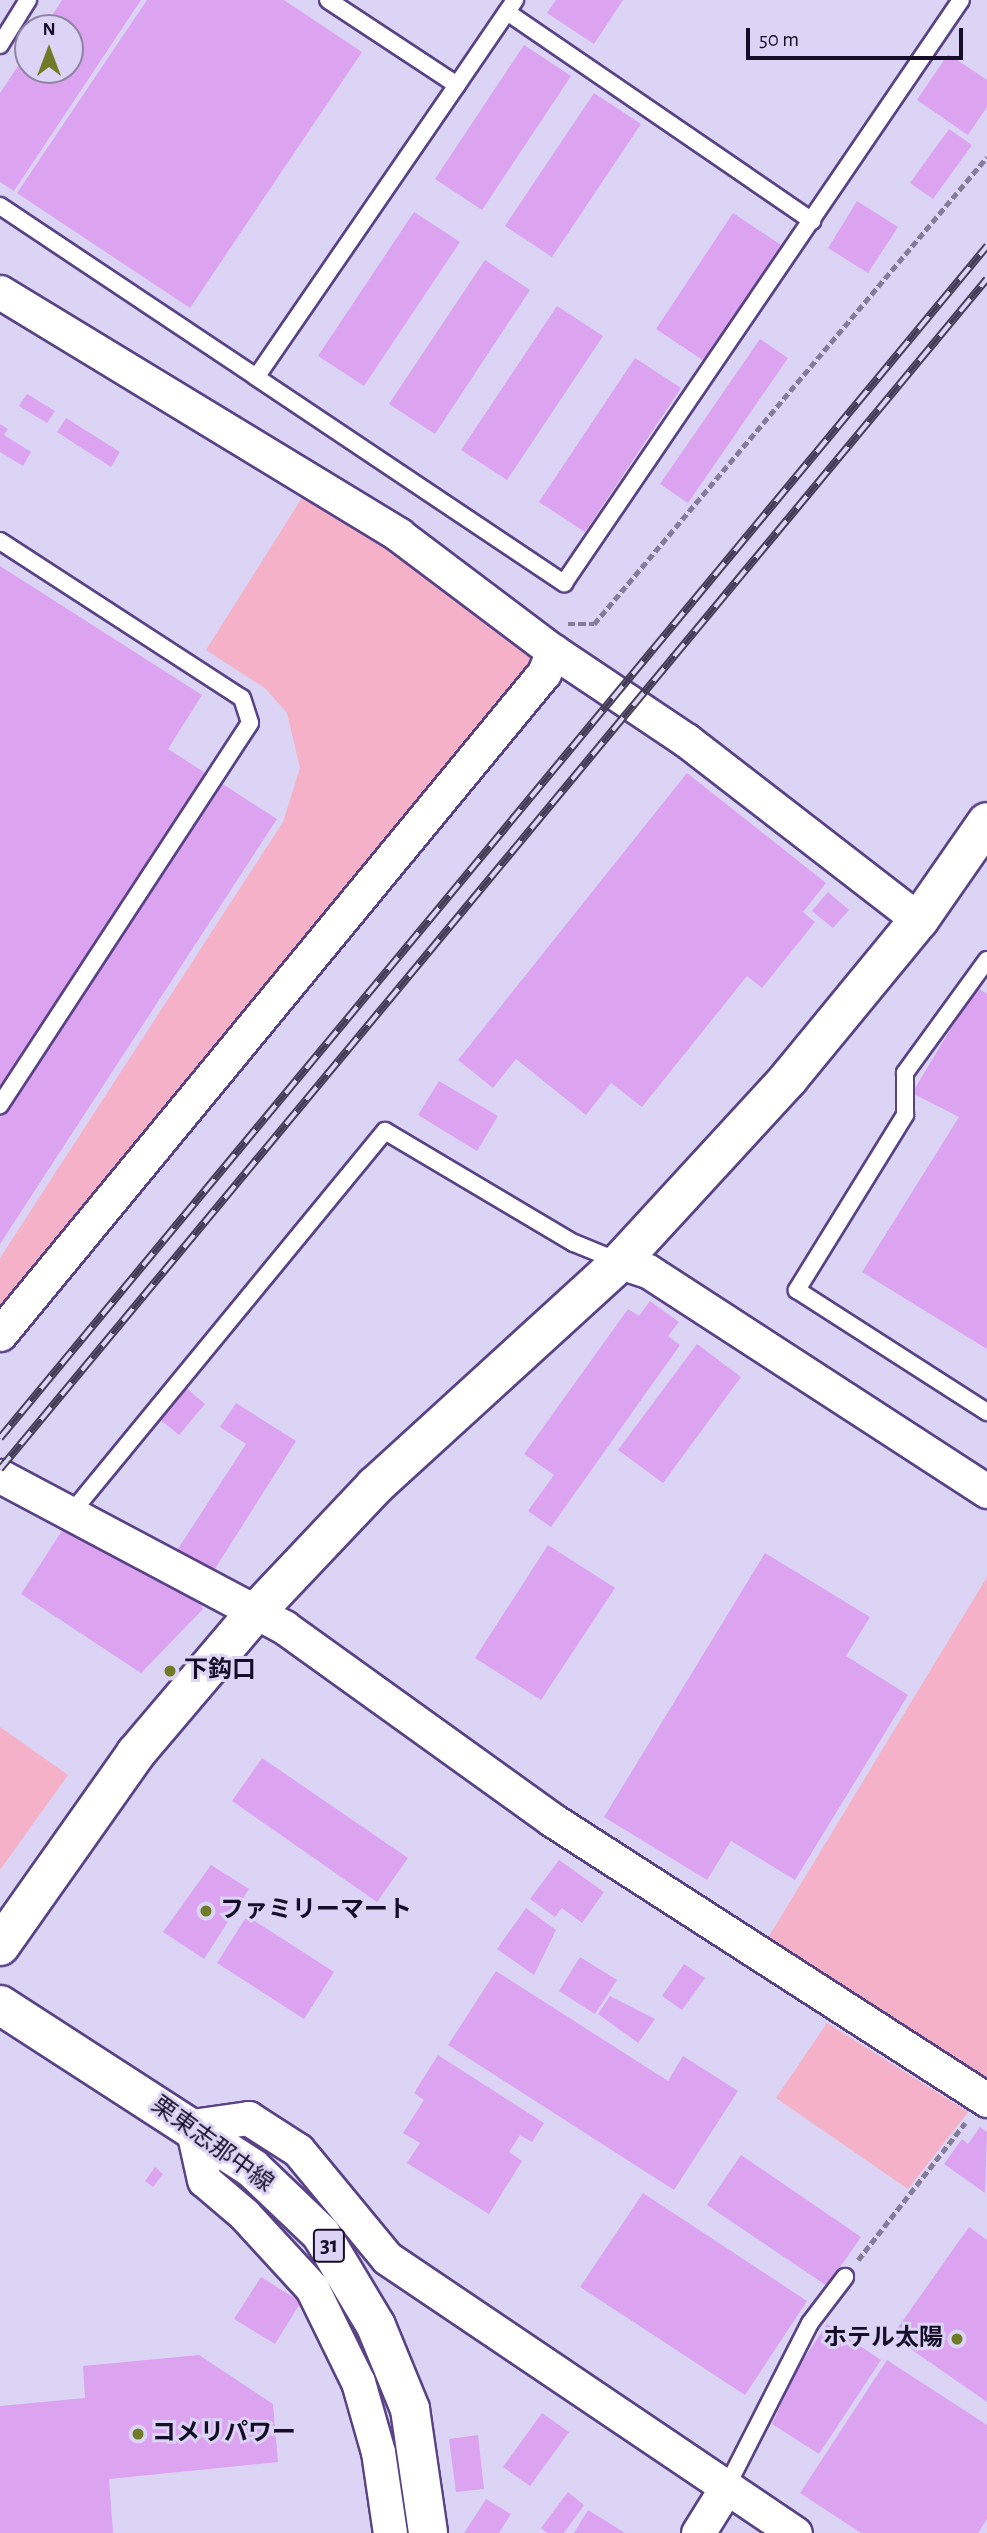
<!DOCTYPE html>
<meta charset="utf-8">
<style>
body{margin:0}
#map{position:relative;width:987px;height:2533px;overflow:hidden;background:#dcd4f4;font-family:"Alegreya Sans","Noto Sans JP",sans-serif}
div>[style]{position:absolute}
.green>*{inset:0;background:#f4b1c8}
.building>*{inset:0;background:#dca3f1}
.path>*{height:4.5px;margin-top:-2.25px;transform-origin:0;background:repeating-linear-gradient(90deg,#847c99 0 7px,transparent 0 10.5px)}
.roads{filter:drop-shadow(2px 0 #594386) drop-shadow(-2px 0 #594386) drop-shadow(0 2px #594386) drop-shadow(0 -2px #594386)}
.service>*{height:16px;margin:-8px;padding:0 8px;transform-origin:8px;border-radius:8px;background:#fff}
.minor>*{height:33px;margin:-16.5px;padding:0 16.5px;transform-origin:16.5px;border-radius:16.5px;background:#fff}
.tertiary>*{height:38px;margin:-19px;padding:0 19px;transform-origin:19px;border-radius:19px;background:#fff}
.primary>*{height:38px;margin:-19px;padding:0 19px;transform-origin:19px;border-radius:19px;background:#fff}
.rail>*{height:8px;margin-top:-4px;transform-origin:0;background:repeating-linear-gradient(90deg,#dcd4f4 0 16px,#463d59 0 32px);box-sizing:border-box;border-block:2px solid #463d59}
.dots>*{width:19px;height:19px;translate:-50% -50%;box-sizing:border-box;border:4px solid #dcd4f4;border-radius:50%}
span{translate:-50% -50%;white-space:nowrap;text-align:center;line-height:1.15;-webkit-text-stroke:6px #dcd4f4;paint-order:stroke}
.shield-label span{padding:2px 5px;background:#dcd4f4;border:2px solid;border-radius:5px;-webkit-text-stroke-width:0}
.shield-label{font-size:23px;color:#160d28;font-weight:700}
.poi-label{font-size:24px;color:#160d28;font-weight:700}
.left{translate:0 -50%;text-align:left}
.right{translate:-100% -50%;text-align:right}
.street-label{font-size:24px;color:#160d28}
.north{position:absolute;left:14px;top:14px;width:70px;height:70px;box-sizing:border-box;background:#dcd4f4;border:2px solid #8d84a2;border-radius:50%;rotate:0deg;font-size:19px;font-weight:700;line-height:28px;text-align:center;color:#160d28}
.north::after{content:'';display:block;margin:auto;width:24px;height:32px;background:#707b27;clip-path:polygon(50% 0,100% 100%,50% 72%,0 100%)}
.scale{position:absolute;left:746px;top:28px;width:217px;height:32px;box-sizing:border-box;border:4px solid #160d28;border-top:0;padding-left:9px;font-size:21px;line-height:24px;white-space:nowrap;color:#160d28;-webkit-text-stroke:5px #dcd4f4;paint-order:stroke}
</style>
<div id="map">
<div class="green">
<div style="clip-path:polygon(305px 493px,416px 564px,534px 654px,534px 668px,0 1311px,0 1258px,283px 822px,300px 768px,287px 713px,266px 689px,206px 650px)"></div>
<div style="clip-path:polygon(987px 1577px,987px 2079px,768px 1938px)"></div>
<div style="clip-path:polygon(0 1727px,68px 1775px,0 1870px)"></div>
<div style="clip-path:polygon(827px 2023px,968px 2112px,908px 2189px,776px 2098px)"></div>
</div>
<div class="building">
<div style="clip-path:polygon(62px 0,141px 0,14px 191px,0 182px,0 93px,28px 51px,28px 70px,70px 70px,70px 28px,44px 28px)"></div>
<div style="clip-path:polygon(147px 0,284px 0,362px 52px,190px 308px,17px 193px)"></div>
<div style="clip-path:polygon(556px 0,623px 0,594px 44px,547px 13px)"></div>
<div style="clip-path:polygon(524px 45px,571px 76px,482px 210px,435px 179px)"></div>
<div style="clip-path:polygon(948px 54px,987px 80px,987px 107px,968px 135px,917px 100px)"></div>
<div style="clip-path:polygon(594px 93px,641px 124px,552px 257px,505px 226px)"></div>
<div style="clip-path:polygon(949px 129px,972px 145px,933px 199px,910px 183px)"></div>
<div style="clip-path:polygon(857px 201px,898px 227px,868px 273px,828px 248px)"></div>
<div style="clip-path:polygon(414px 212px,460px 242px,364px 386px,318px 356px)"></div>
<div style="clip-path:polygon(733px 213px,781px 245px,704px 361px,656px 329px)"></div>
<div style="clip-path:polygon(485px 260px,530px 290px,435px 434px,389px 404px)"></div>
<div style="clip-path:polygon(557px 306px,603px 336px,507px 480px,461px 450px)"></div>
<div style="clip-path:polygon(760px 339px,788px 358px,688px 503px,660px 484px)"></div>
<div style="clip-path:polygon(635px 358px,681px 388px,585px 532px,539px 502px)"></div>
<div style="clip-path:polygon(27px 394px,55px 411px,47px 423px,19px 406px)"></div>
<div style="clip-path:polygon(66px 418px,120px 452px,111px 467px,57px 432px)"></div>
<div style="clip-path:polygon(0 424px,8px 429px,4px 435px,31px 452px,23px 466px,0 452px)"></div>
<div style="clip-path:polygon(0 566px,202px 695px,168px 749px,277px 819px,0 1244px)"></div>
<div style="clip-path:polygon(687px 773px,826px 883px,803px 912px,815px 922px,762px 988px,747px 976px,642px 1107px,611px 1083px,586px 1115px,516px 1059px,493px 1088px,458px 1060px)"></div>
<div style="clip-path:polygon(828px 892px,849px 910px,833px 928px,812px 911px)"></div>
<div style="clip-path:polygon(976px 987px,987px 994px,987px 1349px,862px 1272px,959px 1117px,912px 1093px)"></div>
<div style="clip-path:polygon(439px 1081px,498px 1116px,477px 1151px,418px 1115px)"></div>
<div style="clip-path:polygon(650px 1301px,679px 1322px,668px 1336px,680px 1345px,551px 1527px,528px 1511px,554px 1475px,524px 1454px,628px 1309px,639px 1316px)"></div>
<div style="clip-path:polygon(697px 1344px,741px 1377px,663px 1483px,618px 1450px)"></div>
<div style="clip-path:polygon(184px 1386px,205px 1404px,179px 1435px,157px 1417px)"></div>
<div style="clip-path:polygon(236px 1403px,296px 1441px,211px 1575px,176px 1552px,246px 1444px,220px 1427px)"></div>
<div style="clip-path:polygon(67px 1523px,197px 1597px,203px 1609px,141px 1673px,21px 1594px)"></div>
<div style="clip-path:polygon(548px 1545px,615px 1588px,541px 1700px,475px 1658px)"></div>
<div style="clip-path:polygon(765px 1553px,870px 1617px,846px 1656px,908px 1695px,795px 1880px,731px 1841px,707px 1880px,604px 1817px)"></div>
<div style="clip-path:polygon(262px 1758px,408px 1858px,377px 1902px,232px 1801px)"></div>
<div style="clip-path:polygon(559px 1860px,604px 1892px,582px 1923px,562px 1908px,555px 1917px,530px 1899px)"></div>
<div style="clip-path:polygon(211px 1865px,249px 1889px,204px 1959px,163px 1932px)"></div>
<div style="clip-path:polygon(526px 1908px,556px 1930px,534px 1975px,497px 1949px)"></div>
<div style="clip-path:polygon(247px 1916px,334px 1972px,304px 2019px,217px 1963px)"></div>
<div style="clip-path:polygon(580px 1957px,617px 1980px,595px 2014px,559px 1991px)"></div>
<div style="clip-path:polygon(684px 1964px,705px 1978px,682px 2010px,662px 1996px)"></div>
<div style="clip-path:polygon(496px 1971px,668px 2081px,683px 2056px,738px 2091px,674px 2190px,448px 2045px)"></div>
<div style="clip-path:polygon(610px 1996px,655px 2019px,638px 2043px,598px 2014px)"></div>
<div style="clip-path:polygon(438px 2055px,544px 2123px,532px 2142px,520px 2135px,509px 2152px,522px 2161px,489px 2214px,407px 2163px,420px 2143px,403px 2133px,424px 2100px,414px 2093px)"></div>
<div style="clip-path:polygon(980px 2127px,987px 2132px,985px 2193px,944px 2164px,962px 2139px,968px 2144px)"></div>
<div style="clip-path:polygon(741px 2155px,861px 2237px,827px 2286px,707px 2205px)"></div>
<div style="clip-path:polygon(155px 2167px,163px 2174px,153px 2187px,145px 2181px)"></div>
<div style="clip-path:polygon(643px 2193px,807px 2301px,745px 2395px,580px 2287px)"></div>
<div style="clip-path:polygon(969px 2227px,987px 2240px,987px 2402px,892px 2336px)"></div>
<div style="clip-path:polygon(261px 2277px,301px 2302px,275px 2344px,234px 2319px)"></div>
<div style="clip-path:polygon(827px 2324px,881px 2360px,819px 2454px,772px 2424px,799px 2366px)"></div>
<div style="clip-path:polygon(199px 2355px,273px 2404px,278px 2462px,109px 2479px,113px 2533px,0 2533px,0 2406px,85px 2398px,83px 2366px)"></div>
<div style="clip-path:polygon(887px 2360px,987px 2425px,987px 2519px,978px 2533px,861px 2533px,800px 2493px)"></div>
<div style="clip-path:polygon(542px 2413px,569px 2432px,530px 2486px,503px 2467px)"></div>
<div style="clip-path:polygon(478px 2435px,484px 2489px,456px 2492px,449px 2439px)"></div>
<div style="clip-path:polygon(568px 2492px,584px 2505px,564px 2533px,547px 2533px,541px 2528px)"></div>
<div style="clip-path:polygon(486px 2499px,511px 2514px,499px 2533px,464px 2533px)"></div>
<div style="clip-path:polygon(588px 2510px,625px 2533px,574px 2533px)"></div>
</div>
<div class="path">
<div style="left:568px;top:624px;width:26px"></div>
<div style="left:594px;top:624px;width:610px;rotate:-49.92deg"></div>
<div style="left:858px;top:2260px;width:174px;rotate:-52deg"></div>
</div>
<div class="roads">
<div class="service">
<div style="left:328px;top:0;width:154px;rotate:33.4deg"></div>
<div style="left:457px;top:85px;width:354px;rotate:124.5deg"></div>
<div style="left:256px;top:377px;width:371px;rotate:33.8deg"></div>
<div style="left:564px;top:583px;width:705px;rotate:-55.75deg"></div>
<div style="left:507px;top:12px;width:370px;rotate:34.4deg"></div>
<div style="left:0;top:45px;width:53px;rotate:-58.1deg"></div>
<div style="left:457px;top:85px;width:103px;rotate:-55.7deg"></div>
<div style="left:0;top:206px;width:308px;rotate:33.7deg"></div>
<div style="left:0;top:541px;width:288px;rotate:33deg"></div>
<div style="left:242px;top:698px;width:26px;rotate:72deg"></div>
<div style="left:250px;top:723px;width:457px;rotate:123.2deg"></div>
<div style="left:987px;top:960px;width:140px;rotate:126deg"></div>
<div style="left:905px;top:1073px;width:42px;rotate:90deg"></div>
<div style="left:905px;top:1115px;width:206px;rotate:121.7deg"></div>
<div style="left:797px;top:1290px;width:226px;rotate:32.7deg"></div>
<div style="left:72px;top:1512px;width:493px;rotate:-50.6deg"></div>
<div style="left:385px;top:1131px;width:220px;rotate:30.7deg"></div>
<div style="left:574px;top:1243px;width:48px;rotate:22.2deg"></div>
<div style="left:726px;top:2488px;width:185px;rotate:-63deg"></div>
<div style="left:810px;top:2323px;width:58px;rotate:-52.7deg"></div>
</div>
<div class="minor">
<div style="left:0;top:292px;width:467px;rotate:31.3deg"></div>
<div style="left:399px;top:535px;width:193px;rotate:37deg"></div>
<div style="left:553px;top:651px;width:160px;rotate:33.8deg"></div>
<div style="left:686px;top:740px;width:294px;rotate:37.7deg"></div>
<div style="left:620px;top:1262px;width:29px;rotate:18deg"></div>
<div style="left:648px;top:1271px;width:404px;rotate:33deg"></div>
<div style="left:0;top:1334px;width:856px;rotate:-50.55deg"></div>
<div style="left:544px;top:673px;width:24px;rotate:-68deg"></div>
<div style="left:0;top:1476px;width:322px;rotate:28deg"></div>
<div style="left:284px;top:1627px;width:329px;rotate:35.7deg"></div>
<div style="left:551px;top:1819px;width:519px;rotate:32.8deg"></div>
<div style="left:390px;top:2533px;width:82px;rotate:-98.4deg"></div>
<div style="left:378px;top:2452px;width:73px;rotate:-105.9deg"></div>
<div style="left:358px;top:2382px;width:105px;rotate:-116.1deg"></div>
<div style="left:312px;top:2288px;width:100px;rotate:-132.6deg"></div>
<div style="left:244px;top:2214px;width:52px;rotate:-139.6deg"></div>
<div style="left:204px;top:2180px;width:55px;rotate:-102.5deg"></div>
<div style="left:192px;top:2126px;width:57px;rotate:-8.1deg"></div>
<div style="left:248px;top:2118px;width:59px;rotate:32.6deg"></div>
<div style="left:298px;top:2150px;width:140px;rotate:50.5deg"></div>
<div style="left:387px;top:2258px;width:492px;rotate:34deg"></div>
<div style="left:698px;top:2533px;width:53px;rotate:-58.1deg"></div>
</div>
<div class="tertiary">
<div style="left:0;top:1946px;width:236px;rotate:-54.8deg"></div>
<div style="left:136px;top:1753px;width:181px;rotate:-49.7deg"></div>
<div style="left:253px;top:1615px;width:178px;rotate:-46.6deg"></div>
<div style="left:375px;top:1486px;width:332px;rotate:-42.4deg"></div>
<div style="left:620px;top:1262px;width:250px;rotate:-47.4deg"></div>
<div style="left:789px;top:1078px;width:205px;rotate:-50.6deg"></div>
<div style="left:919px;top:920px;width:119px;rotate:-55.2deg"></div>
</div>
<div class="primary">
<div style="left:0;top:2005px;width:300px;rotate:32.9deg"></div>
<div style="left:252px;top:2168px;width:95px;rotate:43.7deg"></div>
<div style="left:321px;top:2234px;width:107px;rotate:59.1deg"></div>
<div style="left:376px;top:2326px;width:90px;rotate:67.7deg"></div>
<div style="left:410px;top:2409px;width:125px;rotate:81.7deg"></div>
</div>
</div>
<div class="rail">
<div style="left:0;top:1438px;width:1548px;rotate:-50.37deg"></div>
<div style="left:0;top:1469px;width:1546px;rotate:-50.33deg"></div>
</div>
<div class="dots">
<div style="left:170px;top:1671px;background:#707b27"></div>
<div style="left:206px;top:1911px;background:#707b27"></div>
<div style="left:957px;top:2339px;background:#707b27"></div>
<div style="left:138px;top:2434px;background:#707b27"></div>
</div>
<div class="shield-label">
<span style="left:329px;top:2246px">31</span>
</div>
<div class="poi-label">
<span class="left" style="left:184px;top:1671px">下鈎口</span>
<span class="left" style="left:220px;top:1911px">ファミリーマート</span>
<span class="right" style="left:943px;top:2339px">ホテル太陽</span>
<span class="left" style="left:152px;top:2434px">コメリパワー</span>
</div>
<div class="street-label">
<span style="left:212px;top:2145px;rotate:36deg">栗東志那中線</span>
</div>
<div class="north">N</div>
<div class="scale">50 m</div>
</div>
